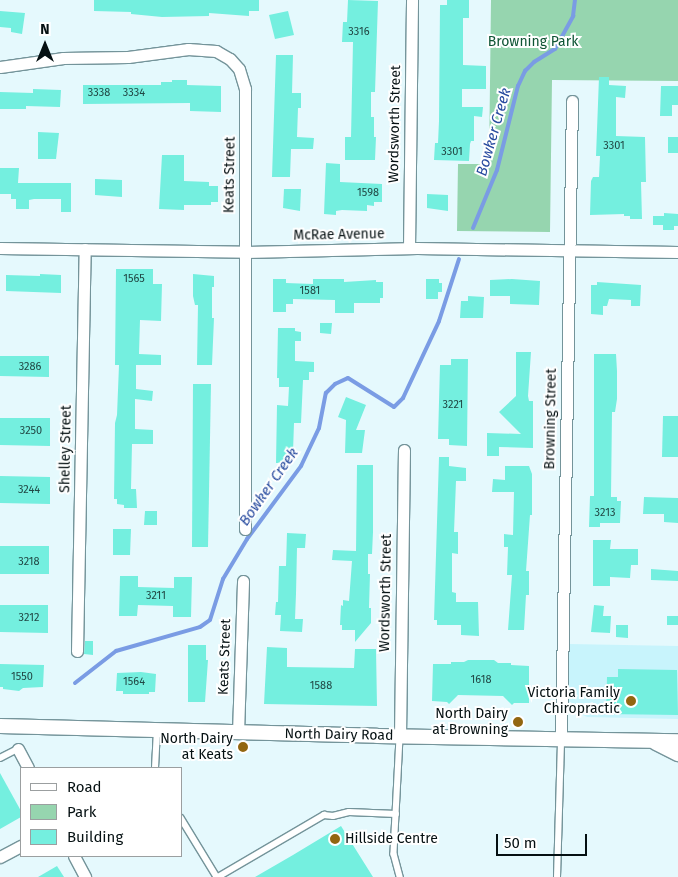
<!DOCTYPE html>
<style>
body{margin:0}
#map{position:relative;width:678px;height:877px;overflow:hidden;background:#e5f9fd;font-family:"Fira Sans",sans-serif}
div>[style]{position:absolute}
.built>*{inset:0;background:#c8f4fc}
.green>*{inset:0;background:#96d5af}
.stream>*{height:4px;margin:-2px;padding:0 2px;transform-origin:2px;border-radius:2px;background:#7a9ce4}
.building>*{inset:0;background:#74efdf}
.roads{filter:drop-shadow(1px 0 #74949a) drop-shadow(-1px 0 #74949a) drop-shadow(0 1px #74949a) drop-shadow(0 -1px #74949a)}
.service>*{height:5.5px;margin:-2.75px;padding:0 2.75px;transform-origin:2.75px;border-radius:2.75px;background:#fff}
.minor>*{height:11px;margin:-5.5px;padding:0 5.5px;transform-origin:5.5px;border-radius:5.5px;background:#fff}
.tertiary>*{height:14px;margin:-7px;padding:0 7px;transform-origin:7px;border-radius:7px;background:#fff}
.dots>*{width:14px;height:14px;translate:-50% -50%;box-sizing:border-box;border:2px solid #fff;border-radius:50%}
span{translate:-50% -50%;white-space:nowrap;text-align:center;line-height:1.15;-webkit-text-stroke:4px #fff;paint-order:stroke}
.number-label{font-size:11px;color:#214845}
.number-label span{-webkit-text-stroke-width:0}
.park-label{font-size:14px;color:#0e5434}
.street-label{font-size:14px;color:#051012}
.poi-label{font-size:14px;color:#051012}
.right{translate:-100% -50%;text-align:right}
.left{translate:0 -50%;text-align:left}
.water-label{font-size:15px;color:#284b9f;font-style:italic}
.legend{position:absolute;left:20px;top:767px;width:162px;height:90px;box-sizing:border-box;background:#fff;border:1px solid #9b9fa0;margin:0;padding:6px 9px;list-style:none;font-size:15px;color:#051012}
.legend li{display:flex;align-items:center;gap:10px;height:25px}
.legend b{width:25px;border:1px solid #9b9fa0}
.north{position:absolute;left:20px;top:20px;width:50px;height:50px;-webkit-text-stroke:4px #fff;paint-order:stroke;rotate:0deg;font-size:14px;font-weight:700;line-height:20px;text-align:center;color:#051012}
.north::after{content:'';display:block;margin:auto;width:18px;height:22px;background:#051012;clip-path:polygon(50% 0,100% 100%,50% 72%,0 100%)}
.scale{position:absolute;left:496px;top:834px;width:91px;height:22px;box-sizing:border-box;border:2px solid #051012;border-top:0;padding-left:6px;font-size:15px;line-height:18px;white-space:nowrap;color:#051012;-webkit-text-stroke:4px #fff;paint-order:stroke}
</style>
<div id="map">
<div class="built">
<div style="clip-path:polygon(569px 644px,678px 646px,678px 719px,587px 717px,579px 713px,576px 707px,567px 707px)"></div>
</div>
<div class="green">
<div style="clip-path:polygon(491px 0,678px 0,678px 81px,552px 80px,550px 232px,457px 231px,458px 164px,489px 164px)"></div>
</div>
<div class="stream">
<div style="left:473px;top:228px;width:63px;rotate:-67.5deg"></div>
<div style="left:497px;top:170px;width:87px;rotate:-76deg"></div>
<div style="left:518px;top:86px;width:17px;rotate:-65deg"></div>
<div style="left:525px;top:71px;width:13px;rotate:-45deg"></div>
<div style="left:534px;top:62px;width:25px;rotate:-32deg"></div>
<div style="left:555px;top:49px;width:38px;rotate:-61deg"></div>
<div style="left:573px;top:16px;width:16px;rotate:-83deg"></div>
<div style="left:75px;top:683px;width:52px;rotate:-38deg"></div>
<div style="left:116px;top:651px;width:87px;rotate:-15.9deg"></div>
<div style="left:200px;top:627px;width:12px;rotate:-35deg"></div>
<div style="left:210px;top:620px;width:43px;rotate:-72.4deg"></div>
<div style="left:223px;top:579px;width:47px;rotate:-59deg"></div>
<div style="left:247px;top:539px;width:91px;rotate:-53.5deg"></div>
<div style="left:301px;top:466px;width:42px;rotate:-64.7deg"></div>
<div style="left:319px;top:428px;width:36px;rotate:-79deg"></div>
<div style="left:326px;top:393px;width:13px;rotate:-45deg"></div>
<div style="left:335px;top:384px;width:14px;rotate:-25deg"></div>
<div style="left:348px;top:378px;width:54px;rotate:32.2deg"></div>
<div style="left:394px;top:407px;width:13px;rotate:-45deg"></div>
<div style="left:403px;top:398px;width:85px;rotate:-64.9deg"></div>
<div style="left:439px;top:321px;width:65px;rotate:-72.1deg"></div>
</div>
<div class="building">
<div style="clip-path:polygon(94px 0,259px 0,259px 11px,249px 11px,249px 16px,209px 13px,209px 16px,162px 17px,131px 14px,131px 12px,94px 11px)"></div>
<div style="clip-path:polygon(348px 0,378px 1px,375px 92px,371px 92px,371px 117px,374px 117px,374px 137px,376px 137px,375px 160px,345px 160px,345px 137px,351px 137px,353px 42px,342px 42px,343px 22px,347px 22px)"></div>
<div style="clip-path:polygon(447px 0,469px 0,469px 18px,463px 18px,463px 65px,486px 66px,486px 89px,462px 89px,462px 107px,483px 107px,482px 117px,474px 116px,474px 141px,471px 141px,470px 144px,469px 161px,434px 160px,435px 143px,438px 143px,439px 121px,440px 5px,447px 5px)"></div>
<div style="clip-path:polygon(0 11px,25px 13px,22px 34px,11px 32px,11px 28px,0 27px)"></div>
<div style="clip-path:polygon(288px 11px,294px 35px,275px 39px,269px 15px)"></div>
<div style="clip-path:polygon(276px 55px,293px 55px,292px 93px,301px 93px,301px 108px,298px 108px,297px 137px,314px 138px,313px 149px,291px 149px,290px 177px,272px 177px)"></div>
<div style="clip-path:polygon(599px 77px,609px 77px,609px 85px,626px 86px,625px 98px,616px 97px,616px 136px,645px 137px,646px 182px,641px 182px,642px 219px,630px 219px,630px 216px,624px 216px,624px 214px,590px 215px,591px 181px,593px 177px,599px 177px,600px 156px,596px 156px)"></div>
<div style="clip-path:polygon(172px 80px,187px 80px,187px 85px,221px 86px,221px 112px,190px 111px,190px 103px,83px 104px,83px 85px,161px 85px,161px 82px,172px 82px)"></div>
<div style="clip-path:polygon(661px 86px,678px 86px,678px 105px,672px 105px,672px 116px,660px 116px)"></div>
<div style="clip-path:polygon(33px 89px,61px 90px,60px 107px,26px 106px,26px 109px,0 109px,0 92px,33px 93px)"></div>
<div style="clip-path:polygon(38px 132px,59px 133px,56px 159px,38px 159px)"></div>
<div style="clip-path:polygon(668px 137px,678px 137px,678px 153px,668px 153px)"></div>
<div style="clip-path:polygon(162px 155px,184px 155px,184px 181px,209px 182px,209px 186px,218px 186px,218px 202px,211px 202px,211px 205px,184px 205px,184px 210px,159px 209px)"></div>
<div style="clip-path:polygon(326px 163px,340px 164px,340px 182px,382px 184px,382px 202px,374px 202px,374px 206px,367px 205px,367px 211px,342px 210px,336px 211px,336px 215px,324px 214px)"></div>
<div style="clip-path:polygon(0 168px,19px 168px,18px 183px,71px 183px,71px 212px,61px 212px,61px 199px,34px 199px,29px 200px,29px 209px,16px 209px,16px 199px,11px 199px,11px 194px,0 194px)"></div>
<div style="clip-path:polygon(95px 179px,122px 180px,122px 197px,95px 195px)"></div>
<div style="clip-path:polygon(284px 189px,301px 189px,300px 211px,283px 208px)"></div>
<div style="clip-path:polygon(427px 194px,448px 195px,448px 211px,427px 208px)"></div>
<div style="clip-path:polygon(664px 213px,678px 214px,678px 226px,674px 226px,674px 230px,663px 230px,663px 225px,653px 225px,653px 216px,664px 216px)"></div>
<div style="clip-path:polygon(116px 269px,153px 269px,153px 284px,162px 284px,161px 321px,140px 320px,139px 354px,161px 355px,161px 365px,136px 365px,136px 389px,153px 391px,152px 401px,135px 399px,135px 429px,153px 430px,153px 444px,132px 444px,131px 489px,136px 489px,137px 508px,124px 508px,124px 505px,117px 504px,117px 499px,114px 499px,115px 423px,117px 415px,119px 365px,115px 365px)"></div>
<div style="clip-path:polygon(40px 274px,61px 275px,61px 293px,6px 291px,6px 275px,40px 276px)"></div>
<div style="clip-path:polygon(193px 274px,214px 276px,214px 287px,212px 287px,212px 318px,214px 318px,212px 365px,197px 365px,198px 305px,195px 305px,193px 296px)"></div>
<div style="clip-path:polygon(273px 279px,286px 279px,286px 283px,313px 284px,313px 279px,344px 279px,344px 282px,376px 280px,376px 282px,383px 282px,383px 298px,380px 298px,380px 303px,354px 303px,354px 313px,335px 313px,335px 300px,293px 299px,293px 304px,286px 304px,286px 312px,273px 312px)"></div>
<div style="clip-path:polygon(426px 279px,439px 279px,439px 283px,442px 283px,442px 292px,438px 292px,438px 299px,426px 299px)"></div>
<div style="clip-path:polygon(512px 279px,540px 281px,539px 305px,510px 304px,510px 296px,490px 296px,490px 280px)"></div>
<div style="clip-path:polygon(597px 282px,641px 285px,640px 306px,631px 306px,631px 300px,609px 299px,607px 306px,603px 306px,603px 315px,591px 314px,591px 285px,597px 285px)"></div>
<div style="clip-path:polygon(468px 296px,484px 297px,483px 318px,460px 318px,461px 301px,468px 301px)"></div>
<div style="clip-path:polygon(320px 323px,332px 323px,331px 334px,320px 333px)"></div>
<div style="clip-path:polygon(278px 328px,295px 328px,295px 331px,301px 332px,301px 341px,295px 341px,295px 361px,314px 362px,314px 372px,309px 372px,309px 380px,303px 380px,301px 423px,294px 423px,293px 452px,289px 452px,288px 463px,276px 463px,277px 405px,288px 406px,289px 387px,279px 387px,279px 378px,277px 378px)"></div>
<div style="clip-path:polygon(516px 352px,531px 352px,528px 396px,529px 401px,533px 401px,533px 448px,499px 447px,499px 456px,487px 456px,487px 433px,521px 434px,499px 412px,516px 396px)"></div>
<div style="clip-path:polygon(594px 354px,616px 354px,617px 371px,617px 399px,615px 412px,612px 412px,611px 497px,617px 497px,617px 501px,621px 501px,620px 523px,600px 523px,600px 527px,589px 527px,590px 496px,594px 496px)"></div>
<div style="clip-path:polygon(0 356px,49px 356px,49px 377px,0 376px)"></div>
<div style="clip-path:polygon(451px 359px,468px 359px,467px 446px,449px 445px,449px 439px,438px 439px,440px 365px,451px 365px)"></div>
<div style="clip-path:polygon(193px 384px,211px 384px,208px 547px,192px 547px)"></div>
<div style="clip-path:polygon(346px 397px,366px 405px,356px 430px,365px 430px,362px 453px,345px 453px,346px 420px,338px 417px)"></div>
<div style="clip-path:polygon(663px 416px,678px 416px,678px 457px,662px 457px)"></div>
<div style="clip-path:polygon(0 418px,50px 418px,50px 446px,0 445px)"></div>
<div style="clip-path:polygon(439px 457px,449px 457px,449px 466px,466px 468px,466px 481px,456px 481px,454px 532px,458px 532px,458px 554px,452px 553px,452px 592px,456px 593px,456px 602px,478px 602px,479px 636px,461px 635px,461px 625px,437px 625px,437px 620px,434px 620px)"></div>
<div style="clip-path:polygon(357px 465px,373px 465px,373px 532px,372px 554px,368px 554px,368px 574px,370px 574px,369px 608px,371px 608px,371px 623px,355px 642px,355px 630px,342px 630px,342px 625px,340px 625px,341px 605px,343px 606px,343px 600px,349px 601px,352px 561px,332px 560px,333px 550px,356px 551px)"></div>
<div style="clip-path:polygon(505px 466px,529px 466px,532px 474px,532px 515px,530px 515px,526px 571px,529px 571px,529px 595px,526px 595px,524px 630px,508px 630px,512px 575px,507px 575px,508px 547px,504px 547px,504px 534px,513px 535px,514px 492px,492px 492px,493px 479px,505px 480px)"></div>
<div style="clip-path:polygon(0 476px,50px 477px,50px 504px,0 503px)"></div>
<div style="clip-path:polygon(644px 497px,678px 498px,678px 523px,664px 522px,664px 514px,643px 514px)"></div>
<div style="clip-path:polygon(145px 511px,157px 511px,157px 525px,144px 525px)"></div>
<div style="clip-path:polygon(113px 529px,131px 529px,130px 555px,113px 555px)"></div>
<div style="clip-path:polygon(287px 533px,306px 534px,305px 548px,297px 548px,296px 594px,295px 619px,303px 619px,302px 632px,280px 631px,281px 615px,275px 615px,276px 602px,278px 602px,279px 566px,286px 566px)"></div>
<div style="clip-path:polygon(593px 540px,611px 540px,610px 549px,638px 549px,638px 565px,631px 565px,630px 578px,610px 577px,610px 586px,593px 586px)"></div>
<div style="clip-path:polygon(0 546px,49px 546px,49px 574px,0 574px)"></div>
<div style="clip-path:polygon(651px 569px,678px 571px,678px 581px,651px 580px)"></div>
<div style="clip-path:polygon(120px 576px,138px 576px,138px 587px,174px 588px,174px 577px,192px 577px,191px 617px,173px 617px,173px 606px,138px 605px,137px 616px,119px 616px)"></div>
<div style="clip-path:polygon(0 605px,48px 605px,48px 633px,0 632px)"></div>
<div style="clip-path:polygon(594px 605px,604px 606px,603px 616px,611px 616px,610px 633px,591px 632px)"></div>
<div style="clip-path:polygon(667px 616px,678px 616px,678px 625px,667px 625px)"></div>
<div style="clip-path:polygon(616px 625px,628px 625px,628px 638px,616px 637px)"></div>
<div style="clip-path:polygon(85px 641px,93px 641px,93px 655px,84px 654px)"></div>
<div style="clip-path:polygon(188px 645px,206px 645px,206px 660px,208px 660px,205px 702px,188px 702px)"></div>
<div style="clip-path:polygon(267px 647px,287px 648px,287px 667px,354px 668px,355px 649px,376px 649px,377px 706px,264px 704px)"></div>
<div style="clip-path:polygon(468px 660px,494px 660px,498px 663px,511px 663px,511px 665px,529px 666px,529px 703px,514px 703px,512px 705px,503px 696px,458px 695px,449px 704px,447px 702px,432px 701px,433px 664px,451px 664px,451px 662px,464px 662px)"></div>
<div style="clip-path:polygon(0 664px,44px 665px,43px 687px,23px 688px,19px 691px,3px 689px,3px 687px,0 687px)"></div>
<div style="clip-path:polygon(618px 669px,677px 670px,678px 715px,606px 714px,607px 677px,618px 677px)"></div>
<div style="clip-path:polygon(141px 672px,156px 674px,155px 692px,149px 692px,149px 694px,123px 694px,123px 691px,116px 691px,117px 673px)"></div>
<div style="clip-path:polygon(0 773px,21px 811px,21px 817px,0 829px)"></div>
<div style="clip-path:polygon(341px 826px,373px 877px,255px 877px,293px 855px)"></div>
<div style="clip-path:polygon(57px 866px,64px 877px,38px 877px)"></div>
</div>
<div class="roads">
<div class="service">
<div style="left:400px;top:738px;width:116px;rotate:93deg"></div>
<div style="left:394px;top:854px;width:24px;rotate:75deg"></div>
<div style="left:0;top:758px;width:20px;rotate:-27deg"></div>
<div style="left:155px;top:768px;width:38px;rotate:-87deg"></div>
<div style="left:181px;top:818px;width:69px;rotate:58.6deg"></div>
<div style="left:218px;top:877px;width:123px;rotate:-30.3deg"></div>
<div style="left:324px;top:815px;width:9px;rotate:6deg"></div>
<div style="left:333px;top:816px;width:16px;rotate:-14deg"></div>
<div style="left:349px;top:812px;width:47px;rotate:2.4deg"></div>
<div style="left:557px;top:877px;width:137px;rotate:-88.3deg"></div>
</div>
<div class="minor">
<div style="left:0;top:67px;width:64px;rotate:-8.1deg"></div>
<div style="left:63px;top:58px;width:65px;rotate:-0.9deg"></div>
<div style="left:128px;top:57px;width:61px;rotate:-7.6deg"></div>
<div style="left:188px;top:49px;width:28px;rotate:4deg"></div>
<div style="left:216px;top:51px;width:16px;rotate:30deg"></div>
<div style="left:230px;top:59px;width:13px;rotate:48deg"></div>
<div style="left:239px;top:69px;width:21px;rotate:73deg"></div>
<div style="left:245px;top:89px;width:440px;rotate:90deg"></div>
<div style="left:0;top:248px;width:246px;rotate:0.9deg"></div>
<div style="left:246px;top:252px;width:171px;rotate:-1.3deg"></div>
<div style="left:417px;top:248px;width:261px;rotate:0.9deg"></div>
<div style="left:409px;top:248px;width:248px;rotate:-89.3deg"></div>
<div style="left:77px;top:651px;width:402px;rotate:-88.9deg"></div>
<div style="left:238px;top:733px;width:152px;rotate:-88.1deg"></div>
<div style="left:400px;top:736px;width:286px;rotate:-89.2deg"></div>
<div style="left:561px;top:738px;width:637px;rotate:-89.01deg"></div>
<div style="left:18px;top:749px;width:21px;rotate:62deg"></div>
<div style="left:74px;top:856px;width:24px;rotate:62deg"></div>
<div style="left:0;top:857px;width:24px;rotate:-28deg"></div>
</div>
<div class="tertiary">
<div style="left:0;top:726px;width:377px;rotate:1.5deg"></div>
<div style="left:377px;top:736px;width:301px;rotate:1deg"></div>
<div style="left:656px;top:743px;width:25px;rotate:27deg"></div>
</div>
</div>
<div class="dots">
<div style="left:631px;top:701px;background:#926610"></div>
<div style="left:518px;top:722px;background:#926610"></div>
<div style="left:243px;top:747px;background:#926610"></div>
<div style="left:335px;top:839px;background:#926610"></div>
</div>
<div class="number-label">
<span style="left:359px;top:32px">3316</span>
<span style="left:99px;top:93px">3338</span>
<span style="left:134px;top:93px">3334</span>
<span style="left:614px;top:146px">3301</span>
<span style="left:452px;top:152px">3301</span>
<span style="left:368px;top:193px">1598</span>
<span style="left:134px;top:279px">1565</span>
<span style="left:310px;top:291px">1581</span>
<span style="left:30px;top:367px">3286</span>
<span style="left:453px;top:405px">3221</span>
<span style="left:31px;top:431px">3250</span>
<span style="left:29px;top:490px">3244</span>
<span style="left:605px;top:513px">3213</span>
<span style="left:29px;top:562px">3218</span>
<span style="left:156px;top:596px">3211</span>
<span style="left:29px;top:618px">3212</span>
<span style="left:22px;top:677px">1550</span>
<span style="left:481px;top:680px">1618</span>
<span style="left:134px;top:682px">1564</span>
<span style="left:321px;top:686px">1588</span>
</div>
<div class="park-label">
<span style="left:533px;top:42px">Browning Park</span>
</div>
<div class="street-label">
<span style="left:395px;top:124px;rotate:-89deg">Wordsworth Street</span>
<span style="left:230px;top:175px;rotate:-89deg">Keats Street</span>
<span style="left:339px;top:235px;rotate:-1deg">McRae Avenue</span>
<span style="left:551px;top:419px;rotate:-89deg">Browning Street</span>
<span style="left:66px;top:449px;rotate:-89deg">Shelley Street</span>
<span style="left:386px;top:593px;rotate:-89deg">Wordsworth Street</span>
<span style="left:225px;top:657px;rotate:-88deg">Keats Street</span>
<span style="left:339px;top:735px;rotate:1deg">North Dairy Road</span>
</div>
<div class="poi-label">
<span class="right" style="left:620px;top:701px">Victoria Family<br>Chiropractic</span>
<span class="right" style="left:508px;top:722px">North Dairy<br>at Browning</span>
<span class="right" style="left:233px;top:747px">North Dairy<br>at Keats</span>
<span class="left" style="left:345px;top:839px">Hillside Centre</span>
</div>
<div class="water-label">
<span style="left:494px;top:132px;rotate:-74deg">Bowker Creek</span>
<span style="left:269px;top:487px;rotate:-55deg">Bowker Creek</span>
</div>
<ul class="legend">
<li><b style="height:6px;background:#fff"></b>Road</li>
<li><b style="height:14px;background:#96d5af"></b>Park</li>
<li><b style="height:14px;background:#74efdf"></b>Building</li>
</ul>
<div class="north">N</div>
<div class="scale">50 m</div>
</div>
